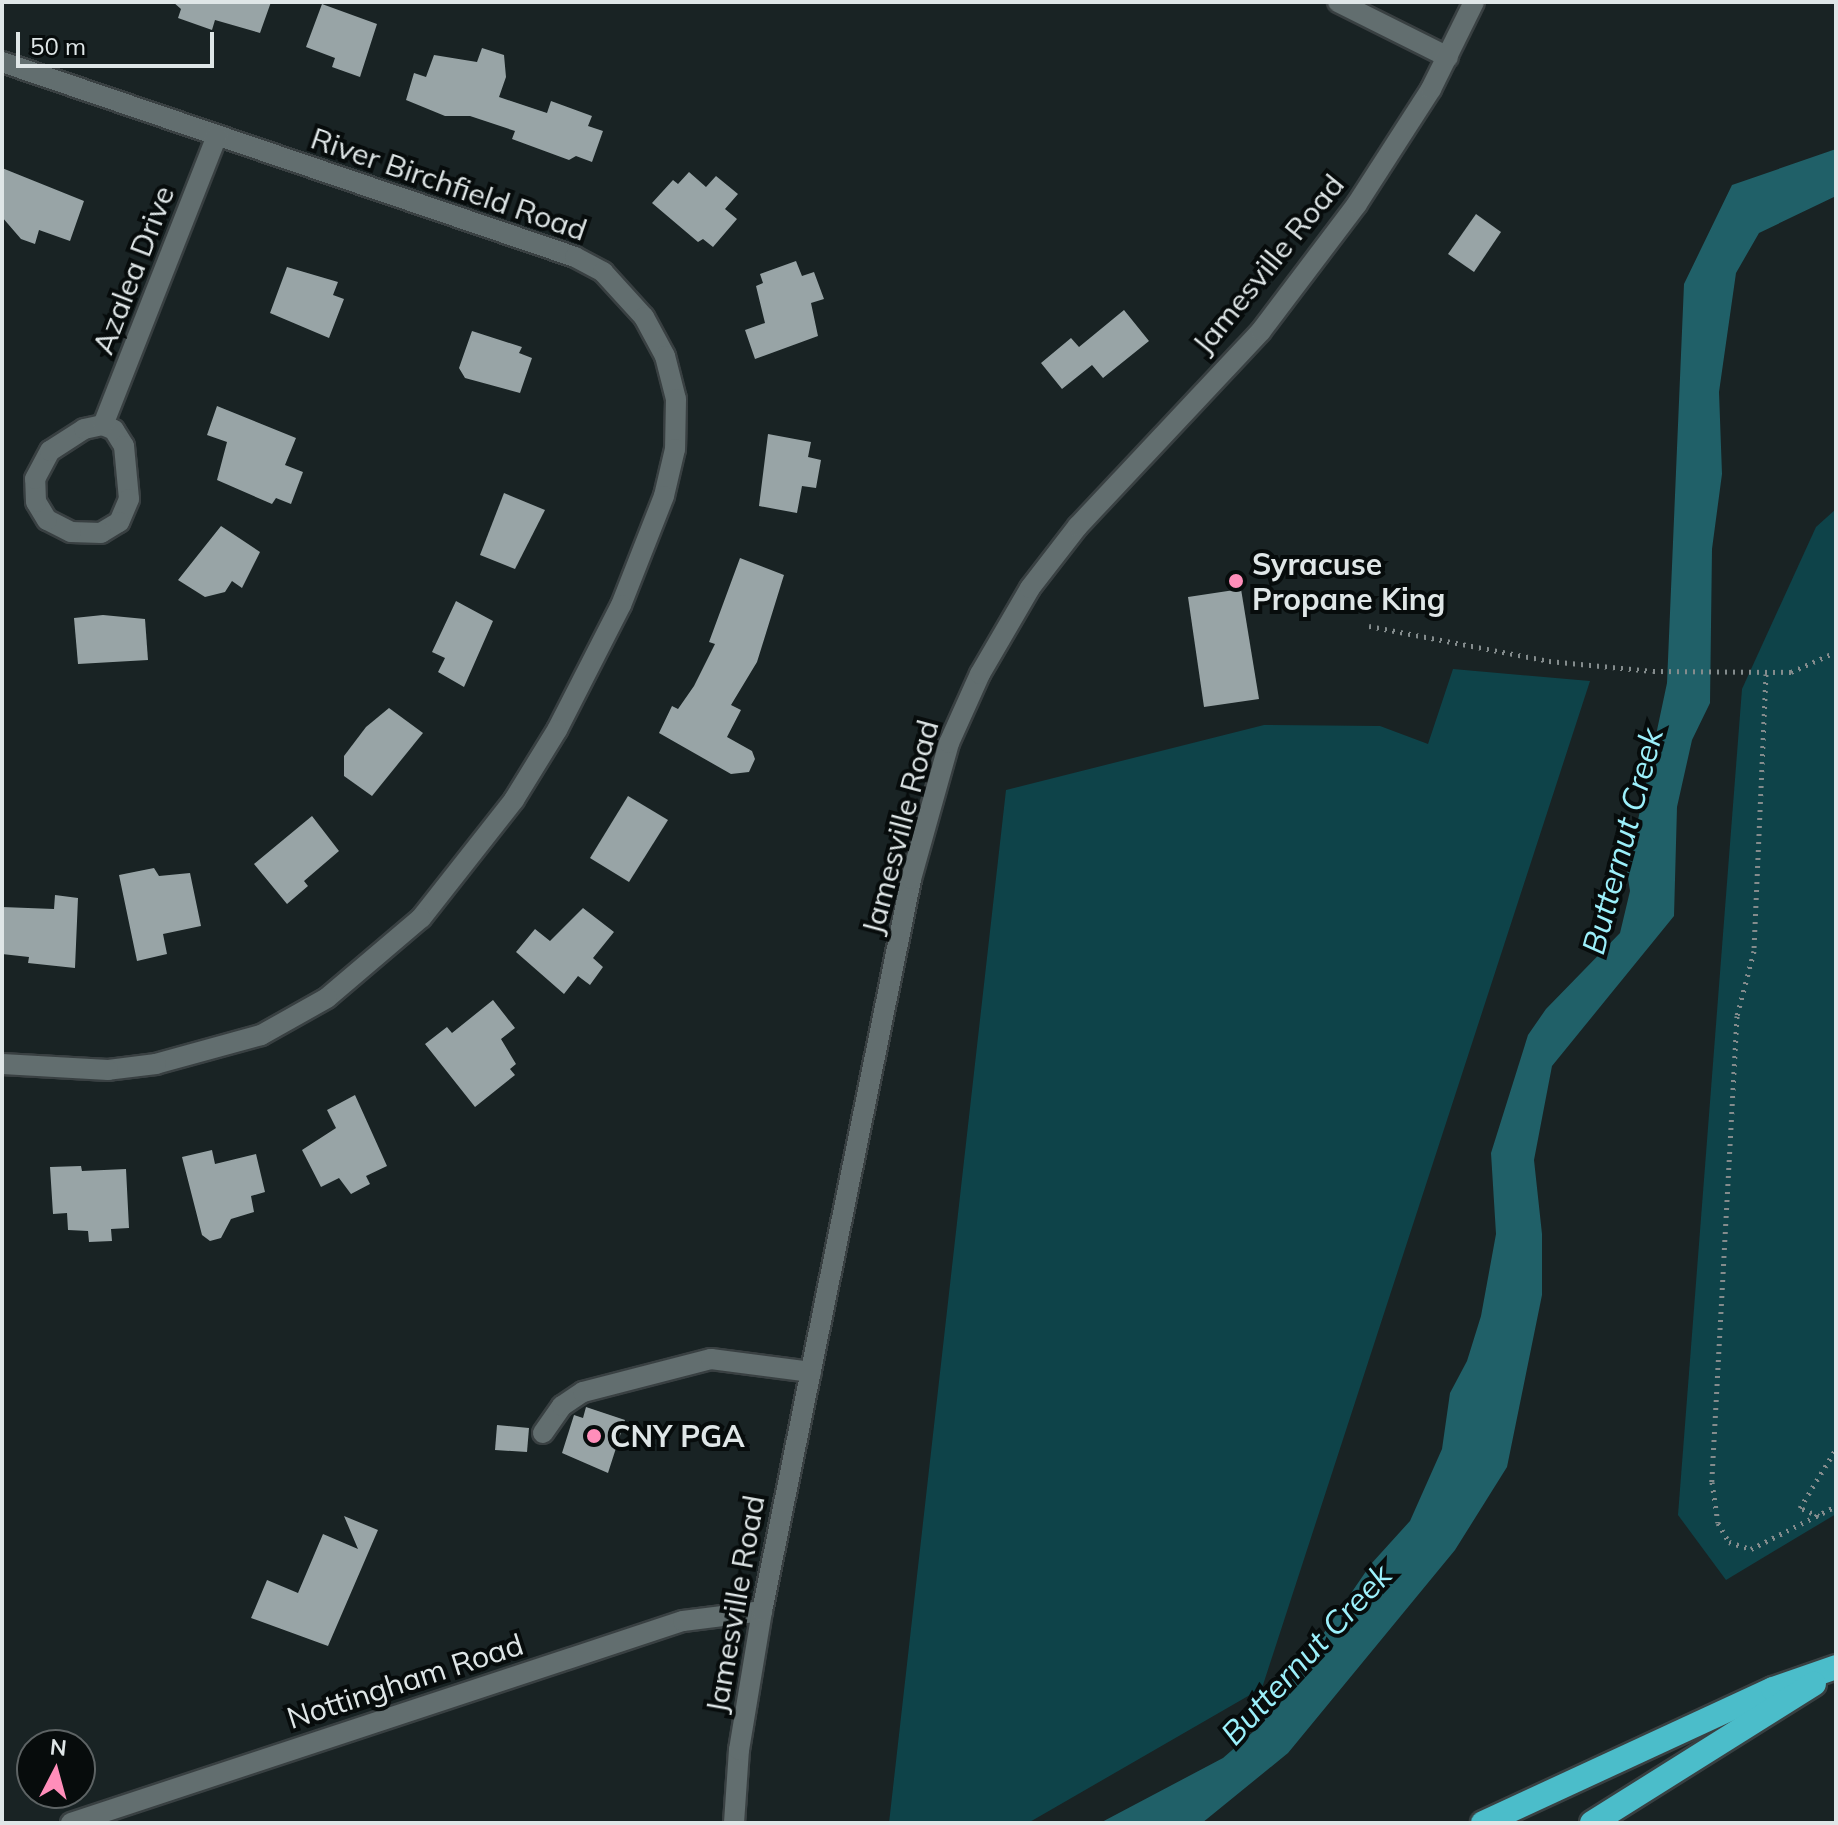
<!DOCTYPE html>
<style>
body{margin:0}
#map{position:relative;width:1838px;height:1825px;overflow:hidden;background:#192324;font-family:Mulish,sans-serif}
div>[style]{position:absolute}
.green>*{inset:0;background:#0e4349}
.water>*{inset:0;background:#206068}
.building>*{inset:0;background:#98a4a6}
.path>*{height:5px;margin-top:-2.5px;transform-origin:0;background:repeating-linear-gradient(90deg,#848c8d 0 2px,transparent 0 8px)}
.roads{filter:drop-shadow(2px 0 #394042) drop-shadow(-2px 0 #394042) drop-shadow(0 2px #394042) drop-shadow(0 -2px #394042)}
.minor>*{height:20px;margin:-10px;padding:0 10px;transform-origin:10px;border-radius:10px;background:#626e6f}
.highway>*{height:24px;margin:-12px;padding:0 12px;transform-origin:12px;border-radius:12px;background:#4bbdca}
.dots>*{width:22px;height:22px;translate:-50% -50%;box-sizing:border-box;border:4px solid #070c0c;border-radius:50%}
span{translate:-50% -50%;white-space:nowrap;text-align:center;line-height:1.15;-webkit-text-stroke:8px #070c0c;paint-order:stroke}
.street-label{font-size:30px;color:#dfe6e7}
.poi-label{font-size:30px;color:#dfe6e7;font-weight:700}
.left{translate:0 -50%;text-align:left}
.water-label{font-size:32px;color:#9cf0fb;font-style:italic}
.frame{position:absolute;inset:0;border:4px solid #dfe6e7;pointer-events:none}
.north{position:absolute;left:16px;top:1729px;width:80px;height:80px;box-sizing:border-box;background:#070c0c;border:2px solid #5d6364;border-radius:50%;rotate:6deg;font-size:22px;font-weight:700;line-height:32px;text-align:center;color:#dfe6e7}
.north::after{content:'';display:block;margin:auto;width:28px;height:36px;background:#ff8eba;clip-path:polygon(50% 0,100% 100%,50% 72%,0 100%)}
.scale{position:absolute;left:16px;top:32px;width:198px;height:36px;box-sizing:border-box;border:4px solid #dfe6e7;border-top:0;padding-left:10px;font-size:24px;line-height:28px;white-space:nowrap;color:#dfe6e7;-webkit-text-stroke:6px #070c0c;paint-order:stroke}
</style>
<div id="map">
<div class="green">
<div style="clip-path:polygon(1836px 509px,1836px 1514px,1726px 1580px,1678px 1515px,1742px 689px,1816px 527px)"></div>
<div style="clip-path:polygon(1453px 669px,1590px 681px,1262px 1688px,1028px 1823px,889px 1823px,1006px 790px,1264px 725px,1380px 726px,1428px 744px)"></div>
</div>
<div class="water">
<div style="clip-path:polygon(1836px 149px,1836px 196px,1759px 233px,1736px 273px,1719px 392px,1722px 474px,1712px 549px,1710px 703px,1692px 740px,1677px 807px,1674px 916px,1552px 1066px,1534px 1160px,1542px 1234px,1542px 1295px,1507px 1467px,1455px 1550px,1288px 1753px,1202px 1823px,1100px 1823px,1223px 1758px,1261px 1725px,1371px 1564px,1410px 1521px,1442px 1449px,1450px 1393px,1467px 1361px,1481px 1316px,1496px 1234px,1491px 1153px,1528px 1035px,1546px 1009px,1620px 933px,1630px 891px,1627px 872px,1667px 683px,1684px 284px,1732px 185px)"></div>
</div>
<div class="building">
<div style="clip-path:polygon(173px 2px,271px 2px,260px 33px,215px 20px,212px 30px,178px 18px,181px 9px)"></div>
<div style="clip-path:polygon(322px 4px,377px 24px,360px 77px,332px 67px,335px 58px,306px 47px)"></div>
<div style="clip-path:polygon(482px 48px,504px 55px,506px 77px,499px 97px,547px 113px,551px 101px,592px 116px,588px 126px,603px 131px,592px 162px,576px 156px,569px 160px,512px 139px,515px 131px,470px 116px,445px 116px,406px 100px,414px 73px,426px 77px,434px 55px,477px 62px)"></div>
<div style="clip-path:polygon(2px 168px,84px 201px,70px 241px,39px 230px,35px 244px,21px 239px,2px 217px)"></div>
<div style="clip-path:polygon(689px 172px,706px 187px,716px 176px,738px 194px,725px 209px,737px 219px,713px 247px,703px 239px,698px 242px,652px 203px,673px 180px,678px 184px)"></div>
<div style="clip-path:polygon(1476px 214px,1501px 232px,1474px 272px,1448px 254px)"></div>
<div style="clip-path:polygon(796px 261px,802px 276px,814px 272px,824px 299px,811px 303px,818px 336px,755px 359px,745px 330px,765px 323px,756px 286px,763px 283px,760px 274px)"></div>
<div style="clip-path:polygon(287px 267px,338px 282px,333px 295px,344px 299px,329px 338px,270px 313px)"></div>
<div style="clip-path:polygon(1124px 310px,1149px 341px,1103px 378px,1092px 365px,1062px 389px,1041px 363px,1071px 338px,1079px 347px)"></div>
<div style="clip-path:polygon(472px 331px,522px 347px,519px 353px,532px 358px,520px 393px,465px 378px,459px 368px)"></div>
<div style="clip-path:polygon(217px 406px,296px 438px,285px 465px,303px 472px,291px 504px,276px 498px,272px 504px,217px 480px,227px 442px,207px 435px)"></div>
<div style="clip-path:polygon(768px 434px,811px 442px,808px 457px,821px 460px,816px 488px,802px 486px,797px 513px,759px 506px)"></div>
<div style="clip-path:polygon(504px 493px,545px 510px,515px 569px,480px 555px)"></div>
<div style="clip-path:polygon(221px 526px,260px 552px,242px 588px,232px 581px,225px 592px,205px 597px,178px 580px)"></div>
<div style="clip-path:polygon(740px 558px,784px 575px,757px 662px,731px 705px,741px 710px,727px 737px,752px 751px,755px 759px,749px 772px,731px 774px,659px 733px,672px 706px,678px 709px,694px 686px,715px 644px,709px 642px)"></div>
<div style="clip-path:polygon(1241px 589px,1259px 699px,1204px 707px,1188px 597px)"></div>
<div style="clip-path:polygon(456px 601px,493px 621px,464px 687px,438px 672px,445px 658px,432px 652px)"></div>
<div style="clip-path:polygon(103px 615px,145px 619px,148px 660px,78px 664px,74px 618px)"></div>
<div style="clip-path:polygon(389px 708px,423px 733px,372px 796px,344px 776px,344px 756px,366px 727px)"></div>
<div style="clip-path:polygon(628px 796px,668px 820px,629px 882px,590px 858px)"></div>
<div style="clip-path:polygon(312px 816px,339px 851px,304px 881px,308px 886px,287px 904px,254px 864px)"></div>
<div style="clip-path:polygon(154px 868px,159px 876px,190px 873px,201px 926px,163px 934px,167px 954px,137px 961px,119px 875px)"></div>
<div style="clip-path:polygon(55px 895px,78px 898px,75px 968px,28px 963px,29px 957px,2px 954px,2px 907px,54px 909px)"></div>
<div style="clip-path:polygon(583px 908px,614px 932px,593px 958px,603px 967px,590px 985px,578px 976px,564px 994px,516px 952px,535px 929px,550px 941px)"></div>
<div style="clip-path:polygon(493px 1000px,515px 1028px,501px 1039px,516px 1064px,510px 1069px,515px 1075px,475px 1107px,425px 1044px,447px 1027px,452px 1033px)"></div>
<div style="clip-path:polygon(355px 1095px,387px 1166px,366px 1176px,370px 1184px,351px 1194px,339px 1178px,321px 1187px,302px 1150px,336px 1128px,327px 1110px)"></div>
<div style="clip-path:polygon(212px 1150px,215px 1164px,256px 1154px,265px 1192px,251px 1196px,254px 1212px,231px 1219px,221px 1238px,210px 1241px,202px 1235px,182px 1157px)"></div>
<div style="clip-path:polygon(81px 1166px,82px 1171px,126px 1169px,129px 1228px,111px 1229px,112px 1241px,89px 1242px,88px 1231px,68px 1230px,67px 1213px,53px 1214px,50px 1167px)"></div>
<div style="clip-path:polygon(586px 1407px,625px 1420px,608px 1473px,562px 1453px,574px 1415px,583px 1418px)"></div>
<div style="clip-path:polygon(497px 1425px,529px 1428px,527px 1452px,495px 1450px)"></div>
<div style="clip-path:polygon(344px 1516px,378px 1530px,328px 1646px,251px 1618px,267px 1580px,298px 1593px,323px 1534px,358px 1549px)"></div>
</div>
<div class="path">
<div style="left:1369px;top:626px;width:183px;rotate:11deg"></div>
<div style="left:1549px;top:661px;width:104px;rotate:5.5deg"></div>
<div style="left:1653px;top:671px;width:138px;rotate:0.4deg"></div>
<div style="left:1791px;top:672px;width:49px;rotate:-24deg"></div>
<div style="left:1766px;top:674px;width:277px;rotate:92.5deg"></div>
<div style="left:1754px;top:951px;width:67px;rotate:104.7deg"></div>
<div style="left:1737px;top:1016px;width:467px;rotate:93.1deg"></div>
<div style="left:1712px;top:1482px;width:41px;rotate:81.7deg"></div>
<div style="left:1718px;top:1523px;width:22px;rotate:60deg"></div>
<div style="left:1729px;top:1542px;width:23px;rotate:18deg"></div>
<div style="left:1751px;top:1549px;width:95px;rotate:-26.8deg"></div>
<div style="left:1819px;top:1516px;width:21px;rotate:-157deg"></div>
<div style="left:1800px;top:1508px;width:69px;rotate:-58.6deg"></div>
</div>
<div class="roads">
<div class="minor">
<div style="left:1338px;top:2px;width:123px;rotate:26.6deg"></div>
<div style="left:2px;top:62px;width:605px;rotate:18.79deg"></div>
<div style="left:575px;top:257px;width:32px;rotate:28deg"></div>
<div style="left:603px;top:272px;width:61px;rotate:47.7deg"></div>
<div style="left:644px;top:317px;width:44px;rotate:61.7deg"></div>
<div style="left:665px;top:356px;width:44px;rotate:75.7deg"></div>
<div style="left:676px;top:399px;width:50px;rotate:91.1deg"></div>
<div style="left:675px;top:449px;width:48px;rotate:103.2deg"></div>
<div style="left:664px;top:496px;width:117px;rotate:111.5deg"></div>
<div style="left:621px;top:605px;width:140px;rotate:117.1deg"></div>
<div style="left:557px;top:730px;width:82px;rotate:121.6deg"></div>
<div style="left:514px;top:800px;width:150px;rotate:128.2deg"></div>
<div style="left:421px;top:918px;width:123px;rotate:139.6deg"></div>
<div style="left:327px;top:998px;width:76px;rotate:150.7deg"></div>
<div style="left:261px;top:1035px;width:109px;rotate:164.6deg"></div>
<div style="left:156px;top:1064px;width:48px;rotate:172.9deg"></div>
<div style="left:108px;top:1070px;width:106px;rotate:-176.8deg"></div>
<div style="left:103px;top:425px;width:12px;rotate:24deg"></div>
<div style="left:114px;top:430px;width:19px;rotate:58deg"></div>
<div style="left:124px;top:446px;width:53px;rotate:84.6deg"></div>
<div style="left:129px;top:499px;width:25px;rotate:113deg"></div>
<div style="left:119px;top:522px;width:21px;rotate:149deg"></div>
<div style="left:101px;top:533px;width:30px;rotate:-178deg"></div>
<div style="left:71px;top:532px;width:27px;rotate:-153deg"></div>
<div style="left:47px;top:520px;width:21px;rotate:-121deg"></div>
<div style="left:36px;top:502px;width:23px;rotate:-92deg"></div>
<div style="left:35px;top:479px;width:32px;rotate:-62deg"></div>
<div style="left:50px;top:451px;width:40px;rotate:-32.9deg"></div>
<div style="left:84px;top:429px;width:19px;rotate:-12deg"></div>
<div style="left:103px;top:425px;width:311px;rotate:-68.5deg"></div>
<div style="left:543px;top:1433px;width:33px;rotate:-55deg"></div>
<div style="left:562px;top:1406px;width:25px;rotate:-34deg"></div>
<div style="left:583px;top:1392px;width:132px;rotate:-14.5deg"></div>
<div style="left:711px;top:1359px;width:101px;rotate:7.4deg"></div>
<div style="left:71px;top:1823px;width:644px;rotate:-18.27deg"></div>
<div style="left:683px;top:1621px;width:80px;rotate:-7.2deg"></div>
<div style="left:734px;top:1823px;width:73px;rotate:-86.1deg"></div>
<div style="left:739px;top:1750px;width:141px;rotate:-80.6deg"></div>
<div style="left:762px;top:1611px;width:747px;rotate:-78.49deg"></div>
<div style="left:911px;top:879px;width:141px;rotate:-74.4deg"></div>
<div style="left:949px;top:743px;width:76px;rotate:-65.8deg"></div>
<div style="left:980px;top:674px;width:99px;rotate:-59.8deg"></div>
<div style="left:1030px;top:588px;width:78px;rotate:-52.3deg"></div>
<div style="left:1078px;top:526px;width:267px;rotate:-46.8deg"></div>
<div style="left:1261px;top:331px;width:159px;rotate:-52.9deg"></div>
<div style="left:1357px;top:204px;width:137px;rotate:-57.2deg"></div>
<div style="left:1431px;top:89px;width:97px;rotate:-63.7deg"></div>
</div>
<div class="highway">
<div style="left:1483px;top:1823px;width:319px;rotate:-24.8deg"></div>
<div style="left:1773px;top:1689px;width:67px;rotate:-19.2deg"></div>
<div style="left:1592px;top:1823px;width:262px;rotate:-32.1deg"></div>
</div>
</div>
<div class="dots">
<div style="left:1236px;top:581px;background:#ff8eba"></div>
<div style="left:594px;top:1436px;background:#ff8eba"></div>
</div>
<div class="street-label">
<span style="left:449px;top:184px;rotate:19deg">River Birchfield Road</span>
<span style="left:1268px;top:264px;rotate:-51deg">Jamesville Road</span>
<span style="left:133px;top:270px;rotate:-69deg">Azalea Drive</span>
<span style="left:900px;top:827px;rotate:-75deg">Jamesville Road</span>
<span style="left:735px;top:1604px;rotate:-80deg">Jamesville Road</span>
<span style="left:405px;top:1681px;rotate:-18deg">Nottingham Road</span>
</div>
<div class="poi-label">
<span class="left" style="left:1252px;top:581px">Syracuse<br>Propane King</span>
<span class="left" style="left:610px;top:1436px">CNY PGA</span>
</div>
<div class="water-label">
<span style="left:1622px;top:841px;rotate:-75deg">Butternut Creek</span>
<span style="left:1306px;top:1654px;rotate:-47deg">Butternut Creek</span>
</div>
<div class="frame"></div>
<div class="north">N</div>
<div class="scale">50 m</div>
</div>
